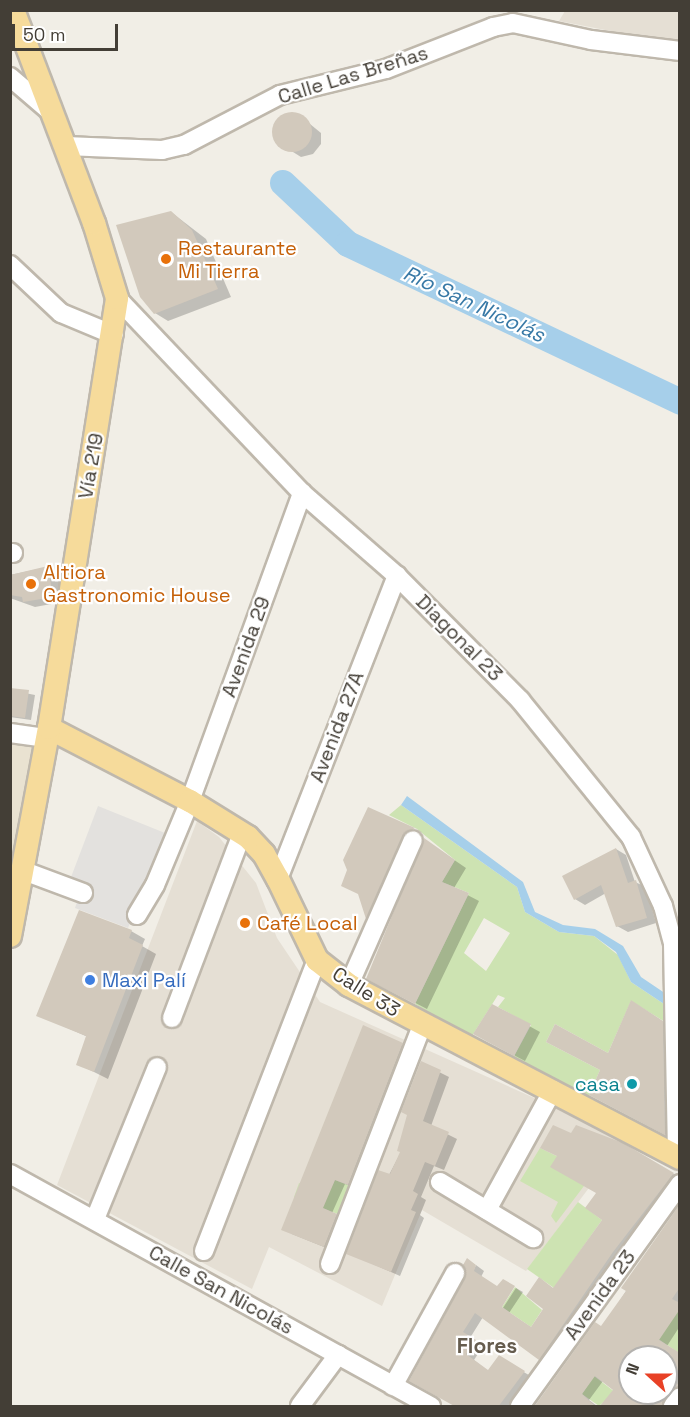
<!DOCTYPE html>
<meta charset="utf-8">
<style>
body{margin:0}
#map{position:relative;width:690px;height:1417px;overflow:hidden;background:#f1eee6;font-family:"Space Grotesk",sans-serif}
div>[style]{position:absolute}
.residential>*{inset:0;background:#e5dfd4}
.education>*{inset:0;background:#e9e2d1}
.green>*{inset:0;background:#cde3b2}
.parking>*{inset:0;background:#e3e1de}
.water>*{inset:0;background:#a6cfea}
.shadow>*{inset:0;background:#0003}
.river>*{height:26px;margin:-13px;padding:0 13px;transform-origin:13px;border-radius:13px;background:#a6cfea}
.building>*{inset:0;background:#d2c9bc}
.round{border-radius:50%}
.roads{filter:drop-shadow(2px 0 #bfb8ac) drop-shadow(-2px 0 #bfb8ac) drop-shadow(0 2px #bfb8ac) drop-shadow(0 -2px #bfb8ac)}
.minor>*{height:18px;margin:-9px;padding:0 9px;transform-origin:9px;border-radius:9px;background:#fff}
.major>*{height:22px;margin:-11px;padding:0 11px;transform-origin:11px;border-radius:11px;background:#f6db9b}
.dots>*{width:16px;height:16px;translate:-50% -50%;box-sizing:border-box;border:3px solid #fff;border-radius:50%}
span{translate:-50% -50%;white-space:nowrap;text-align:center;line-height:1.15;-webkit-text-stroke:4.5px #fff;paint-order:stroke}
.street-label{font-size:20px;color:#433e36}
.food-label{font-size:20px;color:#c56008}
.left{translate:0 -50%;text-align:left}
.shop-label{font-size:20px;color:#366cbe}
.culture-label{font-size:20px;color:#0d838f}
.right{translate:-100% -50%;text-align:right}
.water-label{font-size:21px;color:#3879a6;font-style:italic}
.neighbourhood-label{font-size:21px;color:#655c4e;font-weight:700}
.frame{position:absolute;inset:0;border:12px solid #433e36;pointer-events:none}
.north{position:absolute;left:618px;top:1345px;width:60px;height:60px;box-sizing:border-box;background:#fff;border:2px solid #b4b2af;border-radius:50%;rotate:291deg;font-size:16px;font-weight:700;line-height:24px;text-align:center;color:#433e36}
.north::after{content:'';display:block;margin:auto;width:21px;height:27px;background:#e84126;clip-path:polygon(50% 0,100% 100%,50% 72%,0 100%)}
.scale{position:absolute;left:12px;top:24px;width:106px;height:27px;box-sizing:border-box;border:3px solid #433e36;border-top:0;padding-left:8px;font-size:18px;line-height:21px;white-space:nowrap;color:#433e36;-webkit-text-stroke:4px #fff;paint-order:stroke}
</style>
<div id="map">
<div class="residential">
<div style="clip-path:polygon(565px 11px,679px 11px,679px 39px,662px 41px,559px 21px)"></div>
<div style="clip-path:polygon(197px 821px,219px 837px,256px 883px,277px 938px,320px 1002px,626px 1139px,526px 1271px,422px 1210px,382px 1306px,269px 1247px,252px 1289px,57px 1185px)"></div>
</div>
<div class="education">
<div style="clip-path:polygon(11px 738px,33px 742px,11px 868px)"></div>
</div>
<div class="green">
<div style="clip-path:polygon(evenodd,401px 805px,517px 887px,525px 912px,559px 932px,594px 936px,618px 955px,631px 982px,670px 1008px,670px 1025px,631px 1001px,608px 1053px,555px 1024px,546px 1042px,600px 1070px,588px 1098px,511px 1062px,531px 1025px,498px 1007px,505px 998px,498px 995px,470px 1039px,415px 1004px,469px 893px,442px 882px,455px 860px,417px 829px,389px 815px,401px 805px,484px 918px,510px 933px,486px 971px,464px 953px,484px 918px)"></div>
<div style="clip-path:polygon(540px 1148px,593px 1174px,556px 1223px,551px 1216px,558px 1202px,520px 1181px)"></div>
<div style="clip-path:polygon(335px 1180px,356px 1188px,343px 1216px,294px 1197px,299px 1183px,328px 1194px)"></div>
<div style="clip-path:polygon(578px 1202px,602px 1220px,554px 1288px,527px 1269px)"></div>
<div style="clip-path:polygon(515px 1287px,542px 1310px,531px 1327px,502px 1307px)"></div>
<div style="clip-path:polygon(679px 1309px,679px 1353px,651px 1334px)"></div>
<div style="clip-path:polygon(594px 1376px,615px 1392px,599px 1406px,582px 1394px)"></div>
</div>
<div class="parking">
<div style="clip-path:polygon(98px 806px,165px 833px,128px 928px,75px 908px,78px 899px,65px 893px)"></div>
</div>
<div class="water">
<div style="clip-path:polygon(407px 796px,523px 882px,535px 912px,563px 925px,595px 929px,623px 946px,641px 977px,675px 1000px,670px 1008px,631px 982px,616px 952px,594px 936px,559px 932px,525px 912px,517px 887px,401px 805px)"></div>
</div>
<div class="shadow">
<div style="clip-path:polygon(299px 115px,321px 133px,321px 144px,313px 154px,301px 157px,277px 142px,274px 130px,283px 117px)"></div>
<div style="clip-path:polygon(171px 212px,206px 239px,231px 297px,168px 321px,155px 313px)"></div>
<div style="clip-path:polygon(48px 567px,58px 573px,62px 602px,35px 607px,10px 598px,10px 575px)"></div>
<div style="clip-path:polygon(10px 690px,35px 695px,31px 720px,10px 717px)"></div>
<div style="clip-path:polygon(369px 809px,423px 835px,412px 841px,376px 923px,367px 918px,360px 894px)"></div>
<div style="clip-path:polygon(425px 840px,466px 868px,454px 888px,479px 901px,427px 1009px,379px 984px)"></div>
<div style="clip-path:polygon(616px 849px,626px 855px,635px 882px,646px 887px,656px 923px,628px 932px,617px 926px,606px 893px,585px 905px,575px 899px)"></div>
<div style="clip-path:polygon(131px 931px,145px 939px,142px 946px,156px 954px,108px 1079px,78px 1064px,88px 1037px,38px 1015px)"></div>
<div style="clip-path:polygon(493px 1006px,540px 1032px,525px 1061px,485px 1040px)"></div>
<div style="clip-path:polygon(644px 1010px,676px 1030px,678px 1141px,604px 1102px,609px 1055px)"></div>
<div style="clip-path:polygon(364px 1027px,412px 1050px,358px 1189px,345px 1184px,332px 1213px,346px 1221px,334px 1251px,292px 1234px)"></div>
<div style="clip-path:polygon(421px 1063px,449px 1077px,431px 1126px,457px 1139px,444px 1170px,434px 1166px,421px 1197px,426px 1200px,420px 1215px,424px 1218px,400px 1276px,348px 1253px,401px 1152px)"></div>
<div style="clip-path:polygon(572px 1135px,622px 1145px,680px 1178px,548px 1363px,483px 1317px,470px 1338px,483px 1346px,474px 1360px,489px 1372px,499px 1357px,532px 1377px,510px 1406px,461px 1406px,419px 1385px,476px 1265px,484px 1271px,481px 1277px,499px 1314px,516px 1288px,523px 1292px,509px 1313px,532px 1328px,545px 1309px,547px 1284px,554px 1289px,604px 1220px,598px 1193px)"></div>
<div style="clip-path:polygon(evenodd,680px 1208px,680px 1326px,667px 1346px,680px 1354px,680px 1395px,674px 1406px,601px 1406px,616px 1390px,603px 1381px,589px 1400px,597px 1406px,535px 1406px,602px 1328px,680px 1208px,630px 1357px,666px 1357px,666px 1393px,630px 1393px,630px 1357px)"></div>
</div>
<div class="river">
<div style="left:283px;top:183px;width:89px;rotate:43.2deg"></div>
<div style="left:348px;top:244px;width:368px;rotate:25.4deg"></div>
</div>
<div class="building">
<div class="round" style="left:272px;top:112px;width:40px;height:40px"></div>
<div style="clip-path:polygon(171px 211px,192px 230px,218px 289px,154px 314px,140px 297px,116px 225px)"></div>
<div style="clip-path:polygon(48px 566px,53px 597px,23px 602px,22px 597px,10px 595px,10px 575px)"></div>
<div style="clip-path:polygon(10px 688px,29px 690px,25px 718px,10px 716px)"></div>
<div style="clip-path:polygon(368px 807px,415px 828px,403px 835px,366px 919px,358px 894px,341px 886px,347px 870px,343px 860px)"></div>
<div style="clip-path:polygon(424px 838px,455px 860px,442px 882px,469px 893px,415px 1004px,366px 979px)"></div>
<div style="clip-path:polygon(616px 848px,628px 883px,636px 880px,647px 918px,616px 927px,601px 885px,574px 900px,562px 876px)"></div>
<div style="clip-path:polygon(79px 910px,132px 930px,129px 938px,143px 945px,94px 1072px,76px 1065px,86px 1036px,36px 1016px)"></div>
<div style="clip-path:polygon(631px 1000px,663px 1021px,665px 1135px,589px 1095px,600px 1070px,546px 1042px,555px 1024px,608px 1053px)"></div>
<div style="clip-path:polygon(492px 1004px,531px 1024px,514px 1056px,473px 1034px)"></div>
<div style="clip-path:polygon(363px 1025px,403px 1043px,348px 1185px,335px 1180px,323px 1208px,337px 1214px,324px 1247px,281px 1230px)"></div>
<div style="clip-path:polygon(421px 1061px,441px 1070px,423px 1121px,449px 1132px,435px 1166px,425px 1162px,413px 1191px,418px 1194px,411px 1210px,416px 1212px,391px 1272px,346px 1254px,378px 1170px,390px 1174px,400px 1152px,397px 1151px,407px 1115px,401px 1112px)"></div>
<div style="clip-path:polygon(553px 1125px,571px 1133px,576px 1125px,623px 1143px,674px 1173px,613px 1252px,539px 1360px,475px 1313px,463px 1332px,476px 1340px,466px 1354px,488px 1370px,499px 1355px,525px 1371px,498px 1407px,456px 1407px,409px 1381px,465px 1278px,463px 1265px,467px 1258px,476px 1265px,474px 1271px,497px 1286px,503px 1279px,515px 1286px,502px 1307px,531px 1327px,543px 1309px,526px 1296px,539px 1277px,553px 1288px,602px 1220px,585px 1208px,596px 1193px,550px 1167px,557px 1156px,540px 1148px)"></div>
<div style="clip-path:polygon(evenodd,680px 1204px,680px 1287px,672px 1299px,680px 1303px,680px 1309px,659px 1340px,680px 1353px,680px 1367px,671px 1379px,680px 1386px,671px 1390px,662px 1407px,599px 1407px,613px 1390px,595px 1376px,582px 1394px,596px 1407px,534px 1407px,595px 1322px,601px 1326px,626px 1291px,621px 1288px,680px 1204px,630px 1357px,666px 1357px,666px 1393px,630px 1393px,630px 1357px)"></div>
</div>
<div class="roads">
<div class="minor">
<div style="left:10px;top:77px;width:54px;rotate:40.5deg"></div>
<div style="left:66px;top:146px;width:96px;rotate:2.4deg"></div>
<div style="left:162px;top:150px;width:23px;rotate:-13deg"></div>
<div style="left:184px;top:145px;width:108px;rotate:-27.5deg"></div>
<div style="left:280px;top:95px;width:109px;rotate:-13.8deg"></div>
<div style="left:386px;top:69px;width:115px;rotate:-21.4deg"></div>
<div style="left:493px;top:27px;width:20px;rotate:-11deg"></div>
<div style="left:513px;top:23px;width:80px;rotate:12.3deg"></div>
<div style="left:591px;top:40px;width:90px;rotate:7deg"></div>
<div style="left:10px;top:265px;width:70px;rotate:43.3deg"></div>
<div style="left:61px;top:313px;width:57px;rotate:22.5deg"></div>
<div style="left:117px;top:298px;width:269px;rotate:46.5deg"></div>
<div style="left:302px;top:493px;width:126px;rotate:41.1deg"></div>
<div style="left:397px;top:576px;width:175px;rotate:45.2deg"></div>
<div style="left:520px;top:700px;width:176px;rotate:51deg"></div>
<div style="left:631px;top:837px;width:76px;rotate:65.1deg"></div>
<div style="left:663px;top:906px;width:39px;rotate:75deg"></div>
<div style="left:673px;top:944px;width:213px;rotate:88.9deg"></div>
<div style="left:10px;top:553px;width:3px"></div>
<div style="left:10px;top:733px;width:37px;rotate:8deg"></div>
<div style="left:24px;top:871px;width:63px;rotate:20.4deg"></div>
<div style="left:278px;top:879px;width:326px;rotate:-68.6deg"></div>
<div style="left:137px;top:915px;width:35px;rotate:-59deg"></div>
<div style="left:155px;top:885px;width:91px;rotate:-67.4deg"></div>
<div style="left:190px;top:801px;width:328px;rotate:-70deg"></div>
<div style="left:349px;top:985px;width:158px;rotate:-66.2deg"></div>
<div style="left:172px;top:1018px;width:197px;rotate:-69.2deg"></div>
<div style="left:10px;top:1174px;width:481px;rotate:28.9deg"></div>
<div style="left:440px;top:1182px;width:109px;rotate:31.1deg"></div>
<div style="left:487px;top:1210px;width:137px;rotate:-61.2deg"></div>
<div style="left:95px;top:1219px;width:164px;rotate:-67.8deg"></div>
<div style="left:204px;top:1251px;width:312px;rotate:-68.8deg"></div>
<div style="left:330px;top:1264px;width:255px;rotate:-68.9deg"></div>
<div style="left:393px;top:1386px;width:129px;rotate:-61.2deg"></div>
<div style="left:300px;top:1406px;width:64px;rotate:-53.3deg"></div>
<div style="left:520px;top:1406px;width:274px;rotate:-54.2deg"></div>
<div style="left:673px;top:1406px;width:11px;rotate:-52deg"></div>
</div>
<div class="major">
<div style="left:49px;top:728px;width:159px;rotate:27.4deg"></div>
<div style="left:190px;top:801px;width:68px;rotate:31.8deg"></div>
<div style="left:248px;top:837px;width:23px;rotate:47deg"></div>
<div style="left:264px;top:854px;width:29px;rotate:61deg"></div>
<div style="left:278px;top:879px;width:90px;rotate:64.3deg"></div>
<div style="left:317px;top:960px;width:41px;rotate:38deg"></div>
<div style="left:349px;top:985px;width:373px;rotate:27.6deg"></div>
<div style="left:10px;top:936px;width:212px;rotate:-79.4deg"></div>
<div style="left:49px;top:728px;width:435px;rotate:-81deg"></div>
<div style="left:117px;top:298px;width:78px;rotate:-107deg"></div>
<div style="left:94px;top:223px;width:228px;rotate:-110.8deg"></div>
</div>
</div>
<div class="dots">
<div style="left:166px;top:259px;background:#e8710a"></div>
<div style="left:31px;top:584px;background:#e8710a"></div>
<div style="left:245px;top:923px;background:#e8710a"></div>
<div style="left:90px;top:980px;background:#3f7fe0"></div>
<div style="left:632px;top:1084px;background:#0f9aa8"></div>
</div>
<div class="street-label">
<span style="left:353px;top:75px;rotate:-17deg">Calle Las Breñas</span>
<span style="left:91px;top:466px;rotate:-80deg">Vía 219</span>
<span style="left:459px;top:638px;rotate:45deg">Diagonal 23</span>
<span style="left:246px;top:647px;rotate:-70deg">Avenida 29</span>
<span style="left:337px;top:727px;rotate:-69deg">Avenida 27A</span>
<span style="left:366px;top:992px;rotate:32deg">Calle 33</span>
<span style="left:221px;top:1290px;rotate:29deg">Calle San Nicolás</span>
<span style="left:600px;top:1295px;rotate:-54deg">Avenida 23</span>
</div>
<div class="food-label">
<span class="left" style="left:178px;top:260px">Restaurante<br>Mi Tierra</span>
<span class="left" style="left:43px;top:584px">Altiora<br>Gastronomic House</span>
<span class="left" style="left:257px;top:923px">Café Local</span>
</div>
<div class="shop-label">
<span class="left" style="left:102px;top:980px">Maxi Palí</span>
</div>
<div class="culture-label">
<span class="right" style="left:620px;top:1084px">casa</span>
</div>
<div class="water-label">
<span style="left:474px;top:304px;rotate:25deg">Río San Nicolás</span>
</div>
<div class="neighbourhood-label">
<span style="left:487px;top:1346px">Flores</span>
</div>
<div class="frame"></div>
<div class="north">N</div>
<div class="scale">50 m</div>
</div>
